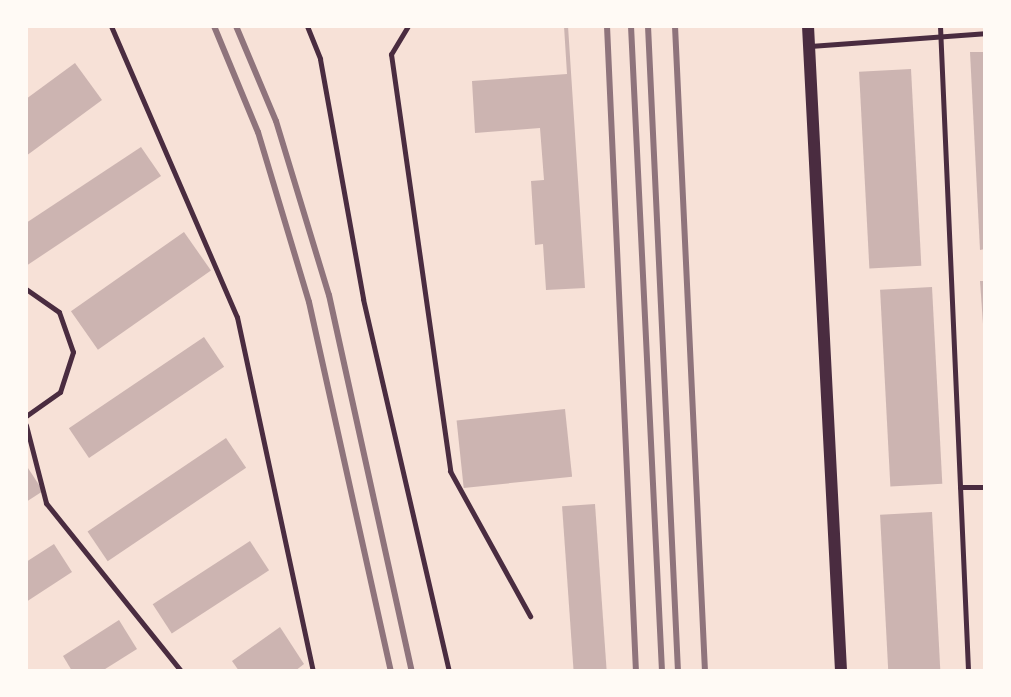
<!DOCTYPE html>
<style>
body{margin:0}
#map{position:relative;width:1011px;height:697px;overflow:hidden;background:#f7e1d7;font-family:"Crimson Pro",serif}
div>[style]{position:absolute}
.building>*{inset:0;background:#ccb4b1;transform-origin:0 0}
.service>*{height:5px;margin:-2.5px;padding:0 2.5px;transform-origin:2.5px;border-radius:2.5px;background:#4a2c40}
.tertiary>*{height:12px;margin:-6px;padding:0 6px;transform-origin:6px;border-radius:6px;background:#4a2c40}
.rail>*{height:6px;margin:-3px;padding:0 3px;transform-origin:3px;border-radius:3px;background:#8f747c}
span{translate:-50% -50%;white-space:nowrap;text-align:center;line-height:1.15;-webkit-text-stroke:7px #fffaf5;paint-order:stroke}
.frame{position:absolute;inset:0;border:28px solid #fffaf5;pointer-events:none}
</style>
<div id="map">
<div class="building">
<div style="clip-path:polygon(564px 26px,568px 26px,585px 288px,546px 290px,543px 244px,535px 245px,531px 181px,544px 180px,540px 128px,475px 133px,472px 81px,567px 74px)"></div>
<div style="clip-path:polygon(970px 52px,985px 52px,985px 249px,980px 250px)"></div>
<div style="clip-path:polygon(75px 63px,102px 100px,26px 156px,26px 99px)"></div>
<div style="left:911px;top:69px;width:197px;height:52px;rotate:87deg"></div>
<div style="clip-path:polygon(141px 147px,161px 176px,26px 266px,26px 223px)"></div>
<div style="left:184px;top:232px;width:47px;height:138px;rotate:55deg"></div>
<div style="clip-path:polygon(980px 281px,985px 281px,985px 323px,983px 324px)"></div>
<div style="left:932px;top:287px;width:197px;height:52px;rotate:87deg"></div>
<div style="left:204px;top:337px;width:36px;height:163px;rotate:56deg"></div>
<div style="left:565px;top:409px;width:68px;height:109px;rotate:84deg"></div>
<div style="left:226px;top:438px;width:36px;height:167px;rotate:56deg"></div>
<div style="clip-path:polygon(26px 465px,43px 491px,26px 502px)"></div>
<div style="left:595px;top:504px;width:167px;height:33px;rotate:86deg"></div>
<div style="left:932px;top:512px;width:159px;height:52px;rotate:87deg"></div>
<div style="left:250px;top:541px;width:35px;height:116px;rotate:57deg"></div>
<div style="clip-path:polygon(54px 544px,72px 572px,26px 602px,26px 562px)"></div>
<div style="clip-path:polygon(119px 620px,137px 649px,102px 671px,72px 671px,63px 656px)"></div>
<div style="clip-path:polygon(280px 627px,304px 664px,295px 671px,239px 671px,232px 661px)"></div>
</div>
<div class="service">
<div style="left:111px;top:26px;width:317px;rotate:66.6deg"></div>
<div style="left:237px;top:317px;width:362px;rotate:77.9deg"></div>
<div style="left:307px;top:26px;width:35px;rotate:68deg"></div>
<div style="left:320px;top:59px;width:244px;rotate:79.8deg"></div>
<div style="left:363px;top:299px;width:382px;rotate:77deg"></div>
<div style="left:408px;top:26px;width:33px;rotate:121deg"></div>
<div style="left:391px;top:54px;width:421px;rotate:81.9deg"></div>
<div style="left:450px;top:471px;width:166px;rotate:61.1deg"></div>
<div style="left:940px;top:26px;width:646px;rotate:87.51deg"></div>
<div style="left:810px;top:46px;width:175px;rotate:-4.2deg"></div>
<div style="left:26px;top:289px;width:40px;rotate:34.9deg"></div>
<div style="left:59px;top:312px;width:42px;rotate:70.7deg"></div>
<div style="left:73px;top:352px;width:42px;rotate:108deg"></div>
<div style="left:60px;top:392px;width:42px;rotate:144.8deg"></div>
<div style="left:26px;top:425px;width:81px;rotate:75.6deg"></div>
<div style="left:46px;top:503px;width:216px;rotate:51.2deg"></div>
<div style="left:960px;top:487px;width:25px"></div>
</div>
<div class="tertiary">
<div style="left:808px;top:26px;width:646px;rotate:87.07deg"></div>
</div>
<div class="rail">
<div style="left:214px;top:26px;width:115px;rotate:67.5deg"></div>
<div style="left:258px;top:132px;width:177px;rotate:73.3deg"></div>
<div style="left:309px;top:302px;width:378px;rotate:77.5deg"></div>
<div style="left:236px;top:26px;width:103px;rotate:67.2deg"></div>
<div style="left:276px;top:121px;width:182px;rotate:73.1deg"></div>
<div style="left:329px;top:295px;width:385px;rotate:77.6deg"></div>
<div style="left:607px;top:26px;width:646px;rotate:87.43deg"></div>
<div style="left:631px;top:26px;width:646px;rotate:87.25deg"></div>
<div style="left:648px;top:26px;width:646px;rotate:87.34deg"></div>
<div style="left:675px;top:26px;width:646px;rotate:87.34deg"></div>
</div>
<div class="frame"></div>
</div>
